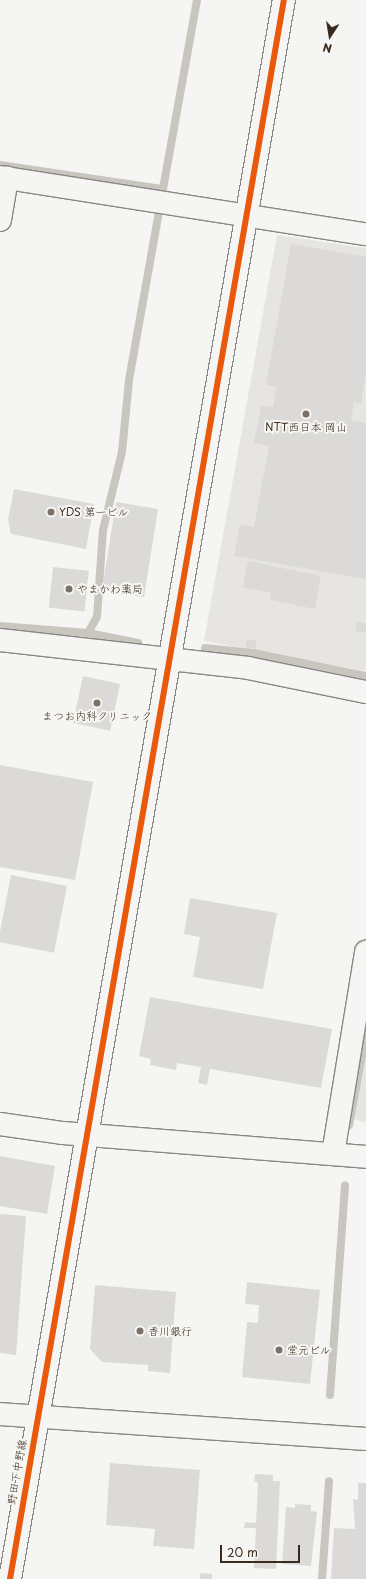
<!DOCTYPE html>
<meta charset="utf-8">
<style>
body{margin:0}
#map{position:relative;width:366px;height:1579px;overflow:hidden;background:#f5f5f3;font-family:"Playpen Sans","Klee One",sans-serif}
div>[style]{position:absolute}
.built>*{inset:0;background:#e7e5e2}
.green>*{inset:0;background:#e6e6e1}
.stream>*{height:8px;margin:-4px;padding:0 4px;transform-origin:4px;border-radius:4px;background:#c9c5bf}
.building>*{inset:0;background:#dbdad8;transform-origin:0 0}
.roads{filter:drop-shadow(1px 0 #8a8683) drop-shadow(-1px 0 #8a8683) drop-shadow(0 1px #8a8683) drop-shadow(0 -1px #8a8683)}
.minor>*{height:22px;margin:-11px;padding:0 11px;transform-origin:11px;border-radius:11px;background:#f5f5f3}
.cycleway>*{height:6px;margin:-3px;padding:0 3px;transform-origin:3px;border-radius:3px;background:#e8590c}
.dots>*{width:11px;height:11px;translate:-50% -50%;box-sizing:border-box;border:2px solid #f6f6f2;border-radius:50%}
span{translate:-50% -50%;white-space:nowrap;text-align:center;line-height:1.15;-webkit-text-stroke:4px #f6f6f2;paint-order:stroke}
.poi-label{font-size:11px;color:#3b2a1e}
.left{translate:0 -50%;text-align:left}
.street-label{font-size:11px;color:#3b2a1e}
.north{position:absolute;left:310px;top:16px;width:40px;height:40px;-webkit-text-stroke:3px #f6f6f2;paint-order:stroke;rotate:192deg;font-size:11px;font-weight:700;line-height:16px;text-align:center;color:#3b2a1e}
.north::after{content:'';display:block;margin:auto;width:14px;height:18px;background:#3b2a1e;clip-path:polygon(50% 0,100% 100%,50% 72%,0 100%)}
.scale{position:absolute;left:220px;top:1545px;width:80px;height:18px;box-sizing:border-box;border:2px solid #3b2a1e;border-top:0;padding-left:5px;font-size:12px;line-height:14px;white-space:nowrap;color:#3b2a1e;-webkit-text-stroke:3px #f6f6f2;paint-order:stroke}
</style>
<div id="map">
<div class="built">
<div style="clip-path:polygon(277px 235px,366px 248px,366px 671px,204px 641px)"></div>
</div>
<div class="green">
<div style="clip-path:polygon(366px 1048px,366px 1123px,354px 1119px)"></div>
</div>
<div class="stream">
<div style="left:0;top:165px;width:165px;rotate:8.4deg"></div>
<div style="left:163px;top:189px;width:192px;rotate:-79.8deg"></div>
<div style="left:0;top:626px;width:88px;rotate:4.5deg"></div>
<div style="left:88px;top:633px;width:51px;rotate:11.3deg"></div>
<div style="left:88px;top:633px;width:18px;rotate:-61deg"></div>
<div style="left:97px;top:617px;width:87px;rotate:-86.1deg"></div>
<div style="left:103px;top:530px;width:80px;rotate:-76.3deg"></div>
<div style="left:122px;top:452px;width:72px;rotate:-84.4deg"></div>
<div style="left:129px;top:380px;width:166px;rotate:-79.9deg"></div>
<div style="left:205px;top:648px;width:48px;rotate:5.9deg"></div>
<div style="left:253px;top:653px;width:115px;rotate:11.5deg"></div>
<div style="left:349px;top:1125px;width:94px;rotate:-79.5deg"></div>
<div style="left:330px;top:1395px;width:210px;rotate:-85.9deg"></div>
<div style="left:322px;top:1579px;width:98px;rotate:-85.9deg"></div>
</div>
<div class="building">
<div style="clip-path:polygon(291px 244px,366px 257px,366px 374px,361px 403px,354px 402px,351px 420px,366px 423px,366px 579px,234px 556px,240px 524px,254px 527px,269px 446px,254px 443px,261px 405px,273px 407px,277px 387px,266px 385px)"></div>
<div style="clip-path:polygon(14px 489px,94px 504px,86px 549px,11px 534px,8px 520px)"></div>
<div style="clip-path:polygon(116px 502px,158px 509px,144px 597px,108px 591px,103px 584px)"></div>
<div style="clip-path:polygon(248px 561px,321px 576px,315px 609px,270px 600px,271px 593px,243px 587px)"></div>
<div style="left:53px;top:567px;width:36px;height:41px;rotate:6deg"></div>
<div style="clip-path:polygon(357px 622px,366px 623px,366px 633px,355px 631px)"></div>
<div style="left:247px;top:639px;width:10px;height:8px;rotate:11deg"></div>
<div style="left:83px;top:676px;width:38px;height:48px;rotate:12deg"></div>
<div style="clip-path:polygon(0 765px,93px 782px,75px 880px,0 867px)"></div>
<div style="left:11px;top:875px;width:57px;height:68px;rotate:11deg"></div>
<div style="clip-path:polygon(190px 898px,277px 913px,263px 989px,193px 977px,200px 937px,184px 934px)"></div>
<div style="clip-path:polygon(150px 997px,332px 1029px,321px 1088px,210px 1069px,207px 1085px,198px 1083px,201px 1067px,177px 1063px,176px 1070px,150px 1065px,151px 1059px,139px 1056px)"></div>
<div style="clip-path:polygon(0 1156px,55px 1166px,47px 1214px,0 1206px)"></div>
<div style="clip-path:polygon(0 1214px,26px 1216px,16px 1355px,0 1353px)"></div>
<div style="clip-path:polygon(247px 1282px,320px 1290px,310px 1384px,242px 1377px,247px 1322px,258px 1323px,259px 1305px,245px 1304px)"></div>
<div style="clip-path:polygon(95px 1285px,176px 1292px,170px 1373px,148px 1371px,148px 1365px,102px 1362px,90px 1349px)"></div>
<div style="clip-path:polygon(110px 1463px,200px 1470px,194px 1549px,153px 1546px,155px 1529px,106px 1525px)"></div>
<div style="clip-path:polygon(255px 1474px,273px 1475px,273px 1481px,280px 1481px,276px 1569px,254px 1568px,256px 1528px,244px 1528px,245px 1522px,256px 1523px,258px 1482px,254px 1482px)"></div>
<div style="clip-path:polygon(358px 1483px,366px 1483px,366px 1579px,331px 1579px,334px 1528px,355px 1529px,353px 1499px,358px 1500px)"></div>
<div style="clip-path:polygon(295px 1504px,311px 1505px,311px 1511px,317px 1512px,311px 1566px,282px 1564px,286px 1507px,295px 1508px)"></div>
<div style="clip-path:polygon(200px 1573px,212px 1574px,212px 1579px,200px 1579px)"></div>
</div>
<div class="roads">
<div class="minor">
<div style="left:0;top:177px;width:370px;rotate:8.9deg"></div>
<div style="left:0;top:220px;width:43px;rotate:-80.5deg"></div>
<div style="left:0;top:640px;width:250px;rotate:6.4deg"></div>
<div style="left:248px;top:668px;width:120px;rotate:11.5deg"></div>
<div style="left:0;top:1124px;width:64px;rotate:8.1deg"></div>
<div style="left:63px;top:1133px;width:304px;rotate:4.5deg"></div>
<div style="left:333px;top:1154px;width:205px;rotate:-80.7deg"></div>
<div style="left:0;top:1414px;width:367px;rotate:3.9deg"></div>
<div style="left:10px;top:1579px;width:1603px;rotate:-80.16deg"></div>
</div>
</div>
<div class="cycleway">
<div style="left:10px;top:1579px;width:1603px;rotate:-80.16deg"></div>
</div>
<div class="dots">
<div style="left:306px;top:414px;background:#7c7169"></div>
<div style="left:51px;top:512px;background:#7c7169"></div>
<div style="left:69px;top:589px;background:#7c7169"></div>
<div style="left:97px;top:703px;background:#7c7169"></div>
<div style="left:140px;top:1331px;background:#7c7169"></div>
<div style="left:279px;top:1350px;background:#7c7169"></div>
</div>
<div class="poi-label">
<span style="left:306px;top:427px">NTT西日本 岡山</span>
<span class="left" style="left:59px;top:512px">YDS 第一ビル</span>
<span class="left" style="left:77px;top:589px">やまかわ薬局</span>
<span style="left:97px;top:716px">まつお内科クリニック</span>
<span class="left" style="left:148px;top:1331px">香川銀行</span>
<span class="left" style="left:287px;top:1350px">堂元ビル</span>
</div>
<div class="street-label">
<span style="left:17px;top:1472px;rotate:-80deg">野田下中野線</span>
</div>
<div class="north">N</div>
<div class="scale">20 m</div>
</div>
